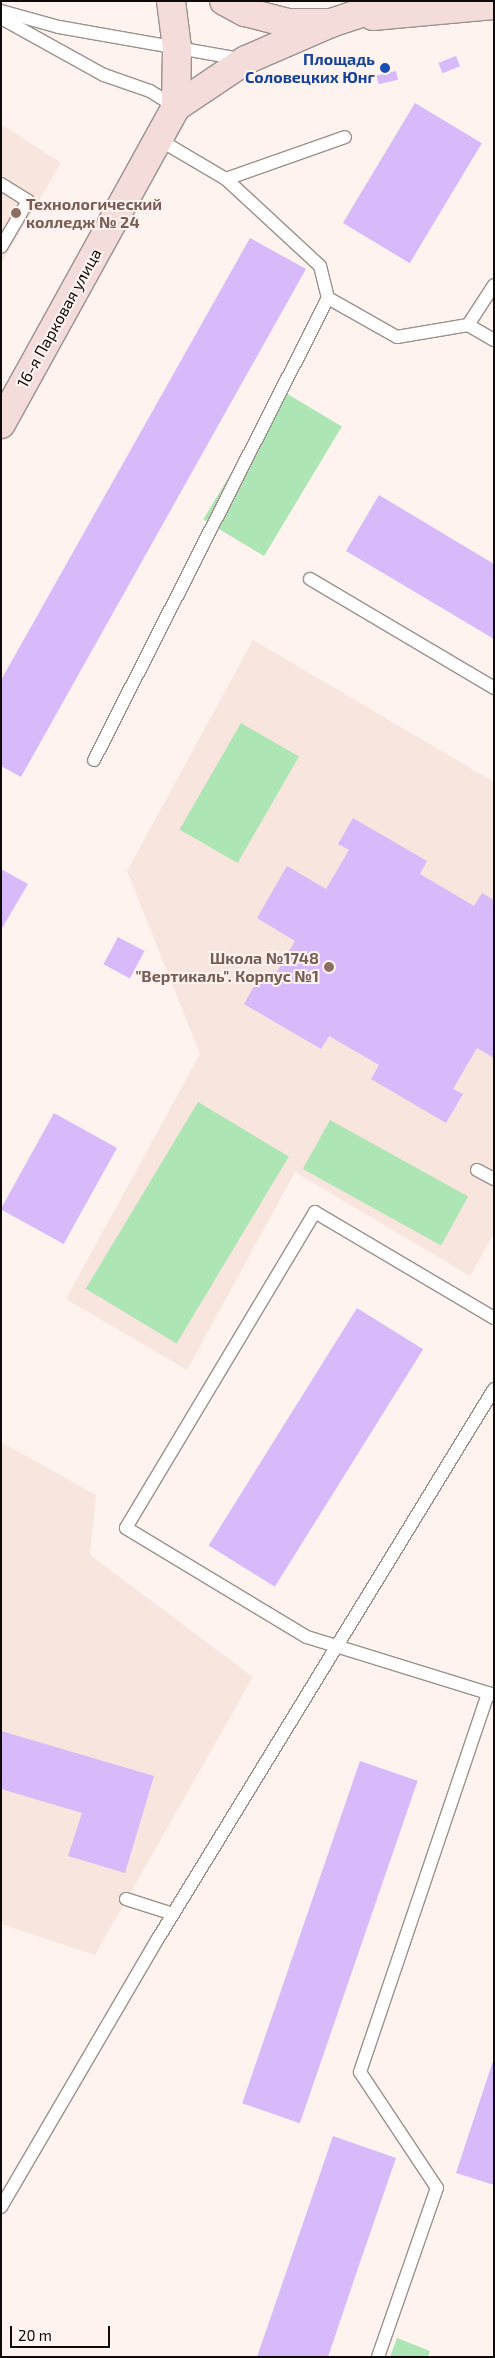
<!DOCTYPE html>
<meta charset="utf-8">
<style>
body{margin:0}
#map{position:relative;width:495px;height:2358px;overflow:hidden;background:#fff3ef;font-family:"Exo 2",sans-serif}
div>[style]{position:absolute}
.built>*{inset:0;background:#f8e5de}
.green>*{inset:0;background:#ade5b5;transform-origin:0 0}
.building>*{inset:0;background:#d8b9f9;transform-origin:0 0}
.roads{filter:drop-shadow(1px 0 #9b918d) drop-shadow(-1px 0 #9b918d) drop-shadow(0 1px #9b918d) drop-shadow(0 -1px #9b918d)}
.service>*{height:12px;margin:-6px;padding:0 6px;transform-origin:6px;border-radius:6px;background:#fff}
.secondary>*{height:28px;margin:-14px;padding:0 14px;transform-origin:14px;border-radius:14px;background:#f4dcda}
.dots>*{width:14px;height:14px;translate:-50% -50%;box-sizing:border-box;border:2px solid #fff3ef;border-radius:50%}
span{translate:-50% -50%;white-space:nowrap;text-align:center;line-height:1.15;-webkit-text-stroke:4px #fff3ef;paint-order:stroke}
.transit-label{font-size:16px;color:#164399;font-weight:700}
.right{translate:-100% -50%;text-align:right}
.education-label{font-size:16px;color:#785e54;font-weight:700}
.left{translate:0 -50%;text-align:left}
.street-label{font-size:16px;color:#0e0a09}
.frame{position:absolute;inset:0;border:2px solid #0e0a09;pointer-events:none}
.scale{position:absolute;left:10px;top:2326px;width:100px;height:22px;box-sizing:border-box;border:2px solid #0e0a09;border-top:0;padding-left:6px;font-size:15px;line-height:18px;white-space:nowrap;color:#0e0a09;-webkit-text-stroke:4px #fff3ef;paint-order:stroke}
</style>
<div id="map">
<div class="built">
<div style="clip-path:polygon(1px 124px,61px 163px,1px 264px)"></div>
<div style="clip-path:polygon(253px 640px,494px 782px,494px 1233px,470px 1276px,295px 1172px,187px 1370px,66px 1299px,200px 1054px,127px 871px)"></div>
<div style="clip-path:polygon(1px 1442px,96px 1495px,90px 1555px,253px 1677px,95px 1955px,1px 1924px)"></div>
</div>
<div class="green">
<div style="left:281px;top:390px;width:71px;height:151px;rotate:31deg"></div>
<div style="left:241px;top:723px;width:67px;height:123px;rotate:30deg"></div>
<div style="left:198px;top:1102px;width:106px;height:218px;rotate:31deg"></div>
<div style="left:330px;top:1120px;width:158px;height:56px;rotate:29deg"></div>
<div style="clip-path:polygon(397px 2338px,430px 2351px,428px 2357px,390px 2357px)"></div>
</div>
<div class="building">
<div style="left:456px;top:56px;width:11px;height:19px;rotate:68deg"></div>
<div style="left:396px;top:71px;width:9px;height:20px;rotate:77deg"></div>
<div style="left:415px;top:103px;width:78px;height:140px;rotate:31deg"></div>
<div style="clip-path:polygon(250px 238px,306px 269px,21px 777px,1px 766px,1px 680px)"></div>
<div style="clip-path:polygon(379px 495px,494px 564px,494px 639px,346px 551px)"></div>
<div style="clip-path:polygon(353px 818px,427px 861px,420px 874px,474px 906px,482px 893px,494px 900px,494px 1058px,477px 1048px,453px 1089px,463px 1094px,446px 1123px,371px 1079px,379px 1065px,329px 1036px,321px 1049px,244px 1004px,261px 974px,272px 980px,295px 941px,257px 918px,287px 866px,326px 889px,349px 850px,338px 844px)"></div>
<div style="clip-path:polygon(1px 869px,28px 884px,1px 930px)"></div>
<div style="left:118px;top:937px;width:30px;height:31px;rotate:28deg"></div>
<div style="left:54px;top:1113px;width:72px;height:110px;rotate:29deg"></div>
<div style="left:357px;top:1308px;width:78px;height:280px;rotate:32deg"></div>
<div style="clip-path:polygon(1px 1731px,154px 1776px,125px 1873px,68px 1856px,82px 1813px,1px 1789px)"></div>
<div style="left:360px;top:1761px;width:61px;height:362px;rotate:19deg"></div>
<div style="clip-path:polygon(493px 2061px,494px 2061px,494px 2185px,456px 2173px)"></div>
<div style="clip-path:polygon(333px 2136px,396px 2158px,354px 2280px,328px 2357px,257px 2357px)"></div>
</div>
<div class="roads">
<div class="service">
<div style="left:1px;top:11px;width:60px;rotate:15.4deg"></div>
<div style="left:59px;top:27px;width:185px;rotate:10deg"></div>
<div style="left:1px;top:18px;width:118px;rotate:29deg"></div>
<div style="left:104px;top:75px;width:49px;rotate:19.2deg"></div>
<div style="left:150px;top:91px;width:31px;rotate:32deg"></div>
<div style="left:158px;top:139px;width:79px;rotate:30.5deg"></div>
<div style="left:226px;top:179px;width:128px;rotate:42.8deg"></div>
<div style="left:320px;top:266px;width:33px;rotate:76deg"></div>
<div style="left:328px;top:298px;width:79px;rotate:29.5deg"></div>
<div style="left:397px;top:337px;width:72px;rotate:-9.6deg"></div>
<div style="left:226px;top:179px;width:126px;rotate:-19.4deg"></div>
<div style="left:1px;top:184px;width:32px;rotate:32deg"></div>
<div style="left:28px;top:201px;width:53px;rotate:120.4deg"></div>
<div style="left:494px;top:285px;width:48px;rotate:123deg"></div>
<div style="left:468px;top:325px;width:30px;rotate:30deg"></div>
<div style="left:310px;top:579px;width:214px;rotate:30.6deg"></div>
<div style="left:94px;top:760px;width:518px;rotate:-63.14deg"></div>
<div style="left:477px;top:1170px;width:19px;rotate:28deg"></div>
<div style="left:494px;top:1318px;width:208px;rotate:-149.4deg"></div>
<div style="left:315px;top:1212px;width:368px;rotate:120.9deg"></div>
<div style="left:126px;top:1528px;width:211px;rotate:31.1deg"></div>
<div style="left:307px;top:1637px;width:196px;rotate:17.2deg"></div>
<div style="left:126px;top:1899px;width:49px;rotate:17.7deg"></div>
<div style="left:1px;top:2207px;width:313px;rotate:-59.7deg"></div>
<div style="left:159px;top:1937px;width:642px;rotate:-58.56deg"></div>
<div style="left:378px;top:2357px;width:179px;rotate:-70.8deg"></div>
<div style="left:437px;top:2188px;width:139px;rotate:-123.6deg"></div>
<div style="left:360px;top:2072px;width:400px;rotate:-71.3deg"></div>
</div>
<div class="secondary">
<div style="left:171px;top:1px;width:47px;rotate:82.7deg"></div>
<div style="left:177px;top:48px;width:59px;rotate:91deg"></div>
<div style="left:224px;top:1px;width:24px;rotate:28deg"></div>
<div style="left:245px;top:12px;width:44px;rotate:14.3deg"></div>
<div style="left:288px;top:23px;width:43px"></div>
<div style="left:331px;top:23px;width:70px;rotate:-18.4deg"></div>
<div style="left:373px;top:16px;width:121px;rotate:-5.2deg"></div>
<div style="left:1px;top:424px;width:362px;rotate:-61.1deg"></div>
<div style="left:176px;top:107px;width:84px;rotate:-33.9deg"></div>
<div style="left:246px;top:60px;width:93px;rotate:-23.5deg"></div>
</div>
</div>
<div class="dots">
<div style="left:385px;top:68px;background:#1a4fb4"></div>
<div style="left:16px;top:213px;background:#8d6e63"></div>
<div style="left:329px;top:967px;background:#8d6e63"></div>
</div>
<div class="transit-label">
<span class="right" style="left:375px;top:68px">Площадь<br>Соловецких Юнг</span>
</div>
<div class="education-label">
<span class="left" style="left:26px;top:213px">Технологический<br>колледж № 24</span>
<span class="right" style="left:319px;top:967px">Школа №1748<br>"Вертикаль". Корпус №1</span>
</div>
<div class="street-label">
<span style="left:59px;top:318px;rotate:-61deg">16-я Парковая улица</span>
</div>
<div class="frame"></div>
<div class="scale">20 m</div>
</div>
